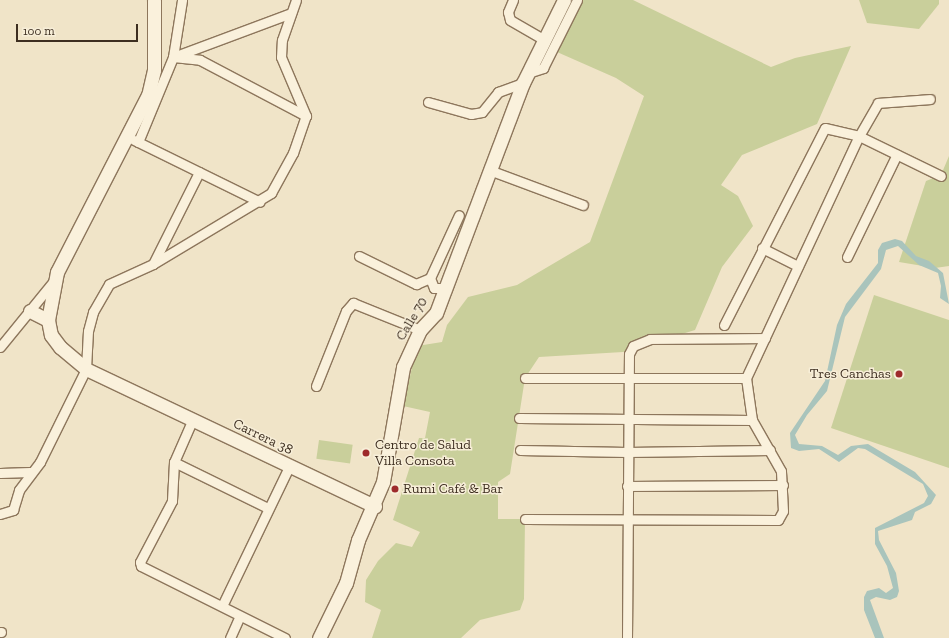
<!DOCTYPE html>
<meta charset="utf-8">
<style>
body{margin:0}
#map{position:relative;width:949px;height:638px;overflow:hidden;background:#f0e4c8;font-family:"Zilla Slab",serif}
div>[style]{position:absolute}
.green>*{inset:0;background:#c9cf9b;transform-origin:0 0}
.water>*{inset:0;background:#a9c4bc}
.roads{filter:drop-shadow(1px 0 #8d765c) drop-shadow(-1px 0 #8d765c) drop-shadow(0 1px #8d765c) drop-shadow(0 -1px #8d765c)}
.street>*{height:9px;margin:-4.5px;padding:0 4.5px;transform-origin:4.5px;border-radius:4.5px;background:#faf1dc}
.secondary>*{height:13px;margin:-6.5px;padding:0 6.5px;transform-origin:6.5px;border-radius:6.5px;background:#faf1dc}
.dots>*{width:11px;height:11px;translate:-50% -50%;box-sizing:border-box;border:2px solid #f7eed8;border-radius:50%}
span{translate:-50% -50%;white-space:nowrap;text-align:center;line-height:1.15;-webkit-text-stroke:3px #f7eed8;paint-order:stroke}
.street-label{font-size:14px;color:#3d2e20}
.poi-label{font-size:14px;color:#3d2e20}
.right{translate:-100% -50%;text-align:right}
.left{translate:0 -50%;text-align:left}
.scale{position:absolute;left:16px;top:24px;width:122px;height:18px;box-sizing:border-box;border:2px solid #3d2e20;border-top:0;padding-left:5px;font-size:12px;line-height:14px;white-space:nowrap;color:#3d2e20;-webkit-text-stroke:3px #f7eed8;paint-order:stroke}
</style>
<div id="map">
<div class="green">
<div style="clip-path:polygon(583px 0,633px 0,771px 67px,795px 58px,851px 46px,817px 124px,742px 155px,721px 185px,738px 196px,753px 226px,722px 267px,695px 330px,623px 352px,539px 357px,525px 378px,510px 474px,498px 482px,498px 519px,525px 519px,524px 599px,520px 610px,480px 620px,461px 638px,372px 638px,381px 610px,365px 602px,366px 580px,378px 561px,396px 543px,412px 547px,420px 532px,393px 520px,419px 438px,425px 438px,430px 412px,403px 406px,417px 346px,442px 342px,447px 325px,468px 297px,517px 285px,590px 242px,644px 96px,616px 78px,557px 52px)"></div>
<div style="clip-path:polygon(859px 0,939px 0,939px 4px,919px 29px,867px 23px)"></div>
<div style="clip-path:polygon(949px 156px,949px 266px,935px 268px,899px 262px,926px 181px,941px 175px)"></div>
<div style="clip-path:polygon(874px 295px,949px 320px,949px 468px,831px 428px)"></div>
<div style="left:319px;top:440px;width:34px;height:19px;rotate:8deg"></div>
</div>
<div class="water">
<div style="clip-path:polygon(895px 239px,902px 241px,916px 256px,929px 261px,943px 273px,949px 304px,940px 298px,941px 286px,938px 273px,919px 265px,898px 246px,886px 250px,881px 269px,845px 317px,827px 391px,807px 415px,795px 435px,799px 444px,822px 446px,838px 455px,851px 446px,868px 444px,915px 472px,936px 495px,931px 504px,915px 512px,912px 520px,878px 531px,879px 540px,896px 573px,899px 591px,897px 597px,890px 600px,876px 597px,870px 600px,884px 638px,875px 638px,864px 610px,864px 597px,867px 591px,879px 588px,886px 593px,893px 588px,887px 566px,875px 544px,875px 528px,924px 503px,928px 496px,923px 484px,865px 449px,858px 448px,839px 462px,819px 449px,799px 451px,791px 448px,790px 433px,825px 381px,837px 325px,846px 304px,878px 263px,878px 250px,882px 243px)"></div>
</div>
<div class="roads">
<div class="street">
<div style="left:513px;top:0;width:13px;rotate:113deg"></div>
<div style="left:508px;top:12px;width:8px;rotate:76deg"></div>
<div style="left:510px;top:20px;width:39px;rotate:30deg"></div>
<div style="left:176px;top:56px;width:123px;rotate:-20.5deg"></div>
<div style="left:173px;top:57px;width:27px;rotate:6deg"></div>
<div style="left:200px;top:60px;width:120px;rotate:27.8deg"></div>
<div style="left:531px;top:72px;width:13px;rotate:-18deg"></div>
<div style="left:543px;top:68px;width:76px;rotate:-63.4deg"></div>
<div style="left:428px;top:102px;width:45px;rotate:15.6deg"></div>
<div style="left:471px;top:114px;width:11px;rotate:-10deg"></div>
<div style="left:482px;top:112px;width:26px;rotate:-51deg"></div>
<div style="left:498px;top:92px;width:27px;rotate:-20deg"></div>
<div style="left:134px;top:140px;width:140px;rotate:26.2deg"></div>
<div style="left:138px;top:142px;width:92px;rotate:-67.6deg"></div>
<div style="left:173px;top:57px;width:58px;rotate:-81deg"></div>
<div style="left:492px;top:171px;width:97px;rotate:20.5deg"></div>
<div style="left:762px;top:248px;width:40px;rotate:26.6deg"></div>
<div style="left:359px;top:256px;width:64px;rotate:26.2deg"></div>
<div style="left:416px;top:284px;width:15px;rotate:-23deg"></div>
<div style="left:847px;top:257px;width:114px;rotate:-64.1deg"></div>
<div style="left:153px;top:264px;width:103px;rotate:-63.4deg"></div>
<div style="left:447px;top:288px;width:13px;rotate:180deg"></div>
<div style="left:434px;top:288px;width:11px;rotate:-112deg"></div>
<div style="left:430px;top:278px;width:69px;rotate:-65.3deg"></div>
<div style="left:724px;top:325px;width:221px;rotate:-62.9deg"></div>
<div style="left:825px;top:128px;width:35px;rotate:13deg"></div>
<div style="left:859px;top:136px;width:91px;rotate:26deg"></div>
<div style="left:0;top:347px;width:84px;rotate:-50.8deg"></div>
<div style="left:525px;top:378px;width:221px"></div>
<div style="left:316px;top:386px;width:81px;rotate:-68.2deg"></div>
<div style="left:346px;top:311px;width:11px;rotate:-49deg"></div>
<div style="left:353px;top:303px;width:72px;rotate:21.9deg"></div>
<div style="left:519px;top:418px;width:233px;rotate:0.5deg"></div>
<div style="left:192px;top:421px;width:45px;rotate:113.7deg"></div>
<div style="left:174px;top:462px;width:39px;rotate:93deg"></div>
<div style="left:172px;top:501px;width:69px;rotate:117.7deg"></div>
<div style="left:140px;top:562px;width:4px;rotate:76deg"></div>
<div style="left:141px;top:566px;width:161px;rotate:26.6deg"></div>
<div style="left:520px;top:450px;width:107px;rotate:1.1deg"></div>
<div style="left:627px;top:452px;width:143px;rotate:-0.8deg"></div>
<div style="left:174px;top:462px;width:105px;rotate:26.1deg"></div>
<div style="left:0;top:473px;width:30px;rotate:-2deg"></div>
<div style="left:627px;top:486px;width:156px;rotate:-0.4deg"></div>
<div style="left:0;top:514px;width:14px;rotate:-17deg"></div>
<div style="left:13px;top:510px;width:21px;rotate:-73deg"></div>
<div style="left:19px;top:490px;width:35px;rotate:-53deg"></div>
<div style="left:40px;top:462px;width:104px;rotate:-63.7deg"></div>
<div style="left:86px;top:369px;width:38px;rotate:-87deg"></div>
<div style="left:88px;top:331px;width:20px;rotate:-75deg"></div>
<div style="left:93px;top:312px;width:32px;rotate:-60deg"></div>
<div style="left:109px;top:284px;width:48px;rotate:-24.4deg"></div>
<div style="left:153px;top:264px;width:138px;rotate:-31deg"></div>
<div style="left:271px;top:193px;width:46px;rotate:-61.2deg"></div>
<div style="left:293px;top:153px;width:39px;rotate:-71deg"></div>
<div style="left:306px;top:116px;width:64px;rotate:-113deg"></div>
<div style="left:281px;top:57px;width:17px;rotate:-87deg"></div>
<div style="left:282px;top:40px;width:42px;rotate:-70.7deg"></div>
<div style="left:525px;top:519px;width:253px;rotate:0.2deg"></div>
<div style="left:778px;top:520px;width:10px;rotate:-61deg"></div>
<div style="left:783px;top:511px;width:40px;rotate:-92.9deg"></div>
<div style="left:781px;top:471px;width:59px;rotate:-119.6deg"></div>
<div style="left:752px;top:420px;width:42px;rotate:-98.1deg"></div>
<div style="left:746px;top:378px;width:267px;rotate:-65deg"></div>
<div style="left:859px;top:136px;width:38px;rotate:-60deg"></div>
<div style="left:878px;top:103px;width:52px;rotate:-4.4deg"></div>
<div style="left:222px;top:606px;width:154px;rotate:-64.3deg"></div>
<div style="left:0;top:632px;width:1px"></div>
<div style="left:230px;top:638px;width:24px;rotate:-66deg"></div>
<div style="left:627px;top:638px;width:284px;rotate:-89.6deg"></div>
<div style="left:629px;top:354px;width:9px;rotate:-63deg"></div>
<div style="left:633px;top:346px;width:18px;rotate:-22deg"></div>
<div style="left:650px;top:339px;width:115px;rotate:-0.5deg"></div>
</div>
<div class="secondary">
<div style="left:154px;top:0;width:70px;rotate:90deg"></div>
<div style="left:154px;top:70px;width:26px;rotate:103deg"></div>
<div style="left:148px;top:95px;width:199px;rotate:117.2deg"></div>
<div style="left:57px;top:272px;width:49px;rotate:100.6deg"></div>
<div style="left:48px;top:320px;width:15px;rotate:79deg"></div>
<div style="left:51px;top:335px;width:15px;rotate:53deg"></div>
<div style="left:60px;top:347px;width:34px;rotate:40deg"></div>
<div style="left:86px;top:369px;width:320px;rotate:25.4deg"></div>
<div style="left:30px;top:311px;width:20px;rotate:27deg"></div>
<div style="left:319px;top:638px;width:61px;rotate:-63.9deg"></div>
<div style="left:346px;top:583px;width:45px;rotate:-74.4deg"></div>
<div style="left:358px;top:540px;width:63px;rotate:-66.7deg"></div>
<div style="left:383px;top:482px;width:117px;rotate:-80.1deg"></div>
<div style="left:403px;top:367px;width:41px;rotate:-65.3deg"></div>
<div style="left:420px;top:330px;width:23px;rotate:-47deg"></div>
<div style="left:436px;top:313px;width:246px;rotate:-69.3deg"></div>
<div style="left:523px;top:83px;width:93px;rotate:-63.7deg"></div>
</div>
</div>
<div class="dots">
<div style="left:899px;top:374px;background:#9e2a2b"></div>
<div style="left:366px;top:453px;background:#9e2a2b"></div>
<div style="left:395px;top:489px;background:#9e2a2b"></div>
</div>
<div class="street-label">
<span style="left:412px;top:319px;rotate:-59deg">Calle 70</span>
<span style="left:263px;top:437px;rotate:26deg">Carrera 38</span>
</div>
<div class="poi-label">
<span class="right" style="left:891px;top:374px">Tres Canchas</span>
<span class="left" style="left:375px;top:453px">Centro de Salud<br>Villa Consota</span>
<span class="left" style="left:403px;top:489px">Rumi Café &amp; Bar</span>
</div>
<div class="scale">100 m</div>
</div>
